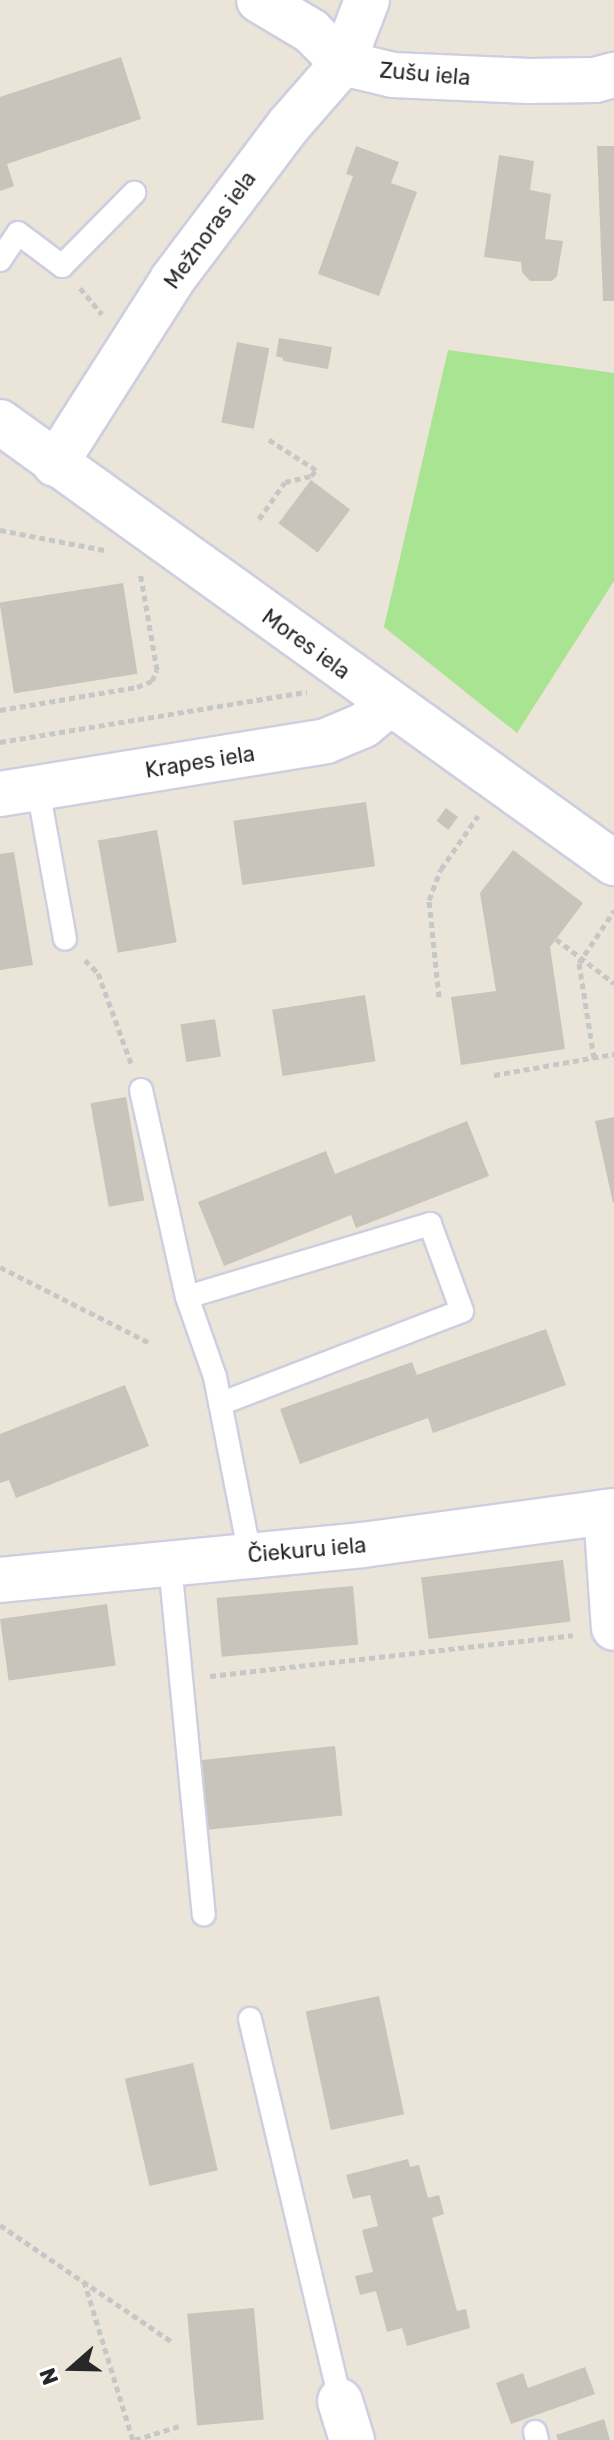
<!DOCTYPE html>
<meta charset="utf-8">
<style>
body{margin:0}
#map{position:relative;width:614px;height:2440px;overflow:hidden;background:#ebe4d8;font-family:Rubik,sans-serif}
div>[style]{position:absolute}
.green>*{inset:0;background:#a8e491}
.building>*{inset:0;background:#c8c3bb;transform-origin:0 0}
.path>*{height:5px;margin-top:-2.5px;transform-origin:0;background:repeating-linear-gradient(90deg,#c7c7c7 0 6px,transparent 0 10px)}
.roads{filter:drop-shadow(2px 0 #cdcfe1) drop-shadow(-2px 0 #cdcfe1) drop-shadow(0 2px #cdcfe1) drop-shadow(0 -2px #cdcfe1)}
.lane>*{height:22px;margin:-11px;padding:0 11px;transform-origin:11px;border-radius:11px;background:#fff}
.street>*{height:44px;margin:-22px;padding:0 22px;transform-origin:22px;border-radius:22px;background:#fff}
span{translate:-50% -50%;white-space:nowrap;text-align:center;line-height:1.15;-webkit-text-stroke:6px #fff;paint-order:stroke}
.street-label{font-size:22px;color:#272727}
.north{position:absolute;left:32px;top:2328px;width:80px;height:80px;-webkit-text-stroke:6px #fff;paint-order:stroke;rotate:250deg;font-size:22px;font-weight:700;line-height:32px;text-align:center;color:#272727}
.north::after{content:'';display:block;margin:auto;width:28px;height:36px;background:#272727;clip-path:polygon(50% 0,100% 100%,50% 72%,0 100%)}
</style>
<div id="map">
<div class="green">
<div style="clip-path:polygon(448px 350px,614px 373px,614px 581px,517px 733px,384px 627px)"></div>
</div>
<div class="building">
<div style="clip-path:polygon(121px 57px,141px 119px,7px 164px,14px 186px,0 191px,0 97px)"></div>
<div style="clip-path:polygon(356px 146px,399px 162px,391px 183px,417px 192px,379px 296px,318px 274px,353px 176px,346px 174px)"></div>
<div style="clip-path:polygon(597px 146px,614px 146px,614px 301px,603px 301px)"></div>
<div style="clip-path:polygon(499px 155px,534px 161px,530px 190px,551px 194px,545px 239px,563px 241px,557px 276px,552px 281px,530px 281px,522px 272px,521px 262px,484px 257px)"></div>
<div style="clip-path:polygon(279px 338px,332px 347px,328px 369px,283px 361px,283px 358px,276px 356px)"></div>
<div style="left:237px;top:342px;width:33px;height:82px;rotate:11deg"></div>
<div style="left:311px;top:480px;width:49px;height:54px;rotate:37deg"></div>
<div style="left:123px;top:583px;width:92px;height:125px;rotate:81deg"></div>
<div style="left:366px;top:802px;width:65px;height:134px;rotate:82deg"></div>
<div style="left:446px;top:808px;width:15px;height:16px;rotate:37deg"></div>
<div style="left:157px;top:830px;width:114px;height:60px;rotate:80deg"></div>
<div style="clip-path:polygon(513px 850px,583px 903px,550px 947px,565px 1049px,461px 1065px,451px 997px,496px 991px,480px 893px)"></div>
<div style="clip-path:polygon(14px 852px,33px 965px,0 970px,0 854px)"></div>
<div style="left:365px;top:995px;width:67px;height:94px;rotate:81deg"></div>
<div style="left:215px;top:1019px;width:38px;height:35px;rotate:81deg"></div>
<div style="left:126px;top:1097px;width:105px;height:36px;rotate:80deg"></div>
<div style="clip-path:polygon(614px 1117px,614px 1203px,613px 1203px,595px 1121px)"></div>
<div style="clip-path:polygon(467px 1121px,489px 1176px,356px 1228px,351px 1215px,224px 1266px,198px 1202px,326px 1151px,335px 1174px)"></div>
<div style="clip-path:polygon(546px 1329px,566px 1385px,433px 1433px,428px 1418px,300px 1464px,280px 1409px,412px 1362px,417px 1375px)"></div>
<div style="clip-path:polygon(125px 1385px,149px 1446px,16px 1498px,9px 1480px,0 1483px,0 1434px)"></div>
<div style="left:563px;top:1560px;width:62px;height:143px;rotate:83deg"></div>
<div style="left:353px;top:1586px;width:59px;height:137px;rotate:85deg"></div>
<div style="left:107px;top:1604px;width:62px;height:108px;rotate:82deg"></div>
<div style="left:335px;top:1746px;width:70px;height:138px;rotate:84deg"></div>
<div style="left:379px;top:1996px;width:121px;height:75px;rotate:78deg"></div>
<div style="left:193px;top:2063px;width:110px;height:70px;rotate:77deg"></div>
<div style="clip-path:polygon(408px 2159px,410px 2167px,419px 2165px,428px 2198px,439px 2195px,444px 2214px,432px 2218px,457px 2311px,466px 2309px,470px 2328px,407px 2346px,402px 2328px,387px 2332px,376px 2291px,360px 2295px,355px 2276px,373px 2272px,362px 2230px,378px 2226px,370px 2195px,353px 2199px,346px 2175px)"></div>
<div style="left:254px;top:2308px;width:112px;height:67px;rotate:85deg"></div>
<div style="clip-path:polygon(585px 2367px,595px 2394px,511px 2424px,496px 2383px,523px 2373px,528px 2388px)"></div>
<div style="clip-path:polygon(604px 2419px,610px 2440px,558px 2440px,556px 2435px)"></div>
</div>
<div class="path">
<div style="left:80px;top:288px;width:34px;rotate:50deg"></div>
<div style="left:259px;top:519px;width:45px;rotate:-54.9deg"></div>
<div style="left:285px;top:482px;width:27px;rotate:-13deg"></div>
<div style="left:311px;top:476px;width:8px;rotate:-50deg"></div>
<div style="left:316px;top:470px;width:57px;rotate:-147.1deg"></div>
<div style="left:0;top:530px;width:106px;rotate:10.9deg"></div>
<div style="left:0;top:710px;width:139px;rotate:-9.5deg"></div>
<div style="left:137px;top:687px;width:16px;rotate:-22deg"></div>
<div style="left:152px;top:681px;width:12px;rotate:-66deg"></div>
<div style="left:157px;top:670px;width:99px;rotate:-99.8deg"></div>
<div style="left:0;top:742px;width:311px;rotate:-9.3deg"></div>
<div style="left:556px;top:939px;width:73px;rotate:37.2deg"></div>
<div style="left:85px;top:960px;width:18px;rotate:45deg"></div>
<div style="left:98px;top:973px;width:96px;rotate:69.9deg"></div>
<div style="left:439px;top:997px;width:98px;rotate:-95.9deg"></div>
<div style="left:429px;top:900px;width:33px;rotate:-69deg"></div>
<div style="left:441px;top:869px;width:65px;rotate:-55.1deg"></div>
<div style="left:594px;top:1058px;width:96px;rotate:-99deg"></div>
<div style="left:579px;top:963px;width:63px;rotate:-56.1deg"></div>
<div style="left:494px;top:1075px;width:122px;rotate:-9.9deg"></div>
<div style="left:0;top:1267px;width:166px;rotate:26.9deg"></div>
<div style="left:210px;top:1676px;width:365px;rotate:-6.4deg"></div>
<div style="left:0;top:2225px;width:208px;rotate:34.2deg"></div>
<div style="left:84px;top:2281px;width:166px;rotate:72.9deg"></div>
<div style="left:135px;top:2440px;width:46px;rotate:-17.7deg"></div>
</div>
<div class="roads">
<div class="lane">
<div style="left:0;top:260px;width:32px;rotate:-56deg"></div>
<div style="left:18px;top:233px;width:55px;rotate:36.9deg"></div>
<div style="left:62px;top:266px;width:103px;rotate:-45.4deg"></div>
<div style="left:38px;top:789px;width:152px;rotate:79.8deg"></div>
<div style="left:141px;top:1090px;width:212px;rotate:77.5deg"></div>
<div style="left:187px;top:1297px;width:85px;rotate:70.7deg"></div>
<div style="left:215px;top:1377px;width:181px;rotate:78.9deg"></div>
<div style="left:187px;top:1297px;width:254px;rotate:-16.7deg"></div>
<div style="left:430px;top:1224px;width:93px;rotate:69.8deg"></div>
<div style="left:462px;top:1311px;width:259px;rotate:159deg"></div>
<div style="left:170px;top:1564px;width:352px;rotate:84.5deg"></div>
<div style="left:250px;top:2019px;width:392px;rotate:76.7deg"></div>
<div style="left:535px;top:2432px;width:8px;rotate:76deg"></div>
</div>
<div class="street">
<div style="left:259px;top:0;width:61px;rotate:30.8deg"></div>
<div style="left:311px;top:31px;width:45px;rotate:45deg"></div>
<div style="left:343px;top:63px;width:51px;rotate:13.5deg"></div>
<div style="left:393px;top:75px;width:136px;rotate:2.5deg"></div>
<div style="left:529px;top:81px;width:66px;rotate:-0.9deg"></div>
<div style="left:595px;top:80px;width:20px;rotate:-15deg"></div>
<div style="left:0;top:422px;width:756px;rotate:35.69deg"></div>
<div style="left:55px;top:464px;width:218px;rotate:-57.5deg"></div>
<div style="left:172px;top:280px;width:193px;rotate:-53deg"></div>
<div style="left:288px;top:126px;width:84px;rotate:-48.9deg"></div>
<div style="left:343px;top:63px;width:67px;rotate:-69.1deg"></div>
<div style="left:0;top:794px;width:330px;rotate:-9.2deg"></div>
<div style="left:326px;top:741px;width:41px;rotate:-22.8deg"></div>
<div style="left:364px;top:725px;width:34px;rotate:-40deg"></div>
<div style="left:606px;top:1512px;width:116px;rotate:86.1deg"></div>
<div style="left:0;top:1580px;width:364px;rotate:-5.5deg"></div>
<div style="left:362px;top:1545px;width:254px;rotate:-7.7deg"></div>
<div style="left:340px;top:2401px;width:41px;rotate:72.9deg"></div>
</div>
</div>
<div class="street-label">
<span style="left:425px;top:74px;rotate:5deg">Zušu iela</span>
<span style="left:210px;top:230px;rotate:-54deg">Mežnoras iela</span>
<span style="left:306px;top:644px;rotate:36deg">Mores iela</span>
<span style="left:200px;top:762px;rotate:-9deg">Krapes iela</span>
<span style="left:307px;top:1550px;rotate:-5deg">Čiekuru iela</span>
</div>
<div class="north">N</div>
</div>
